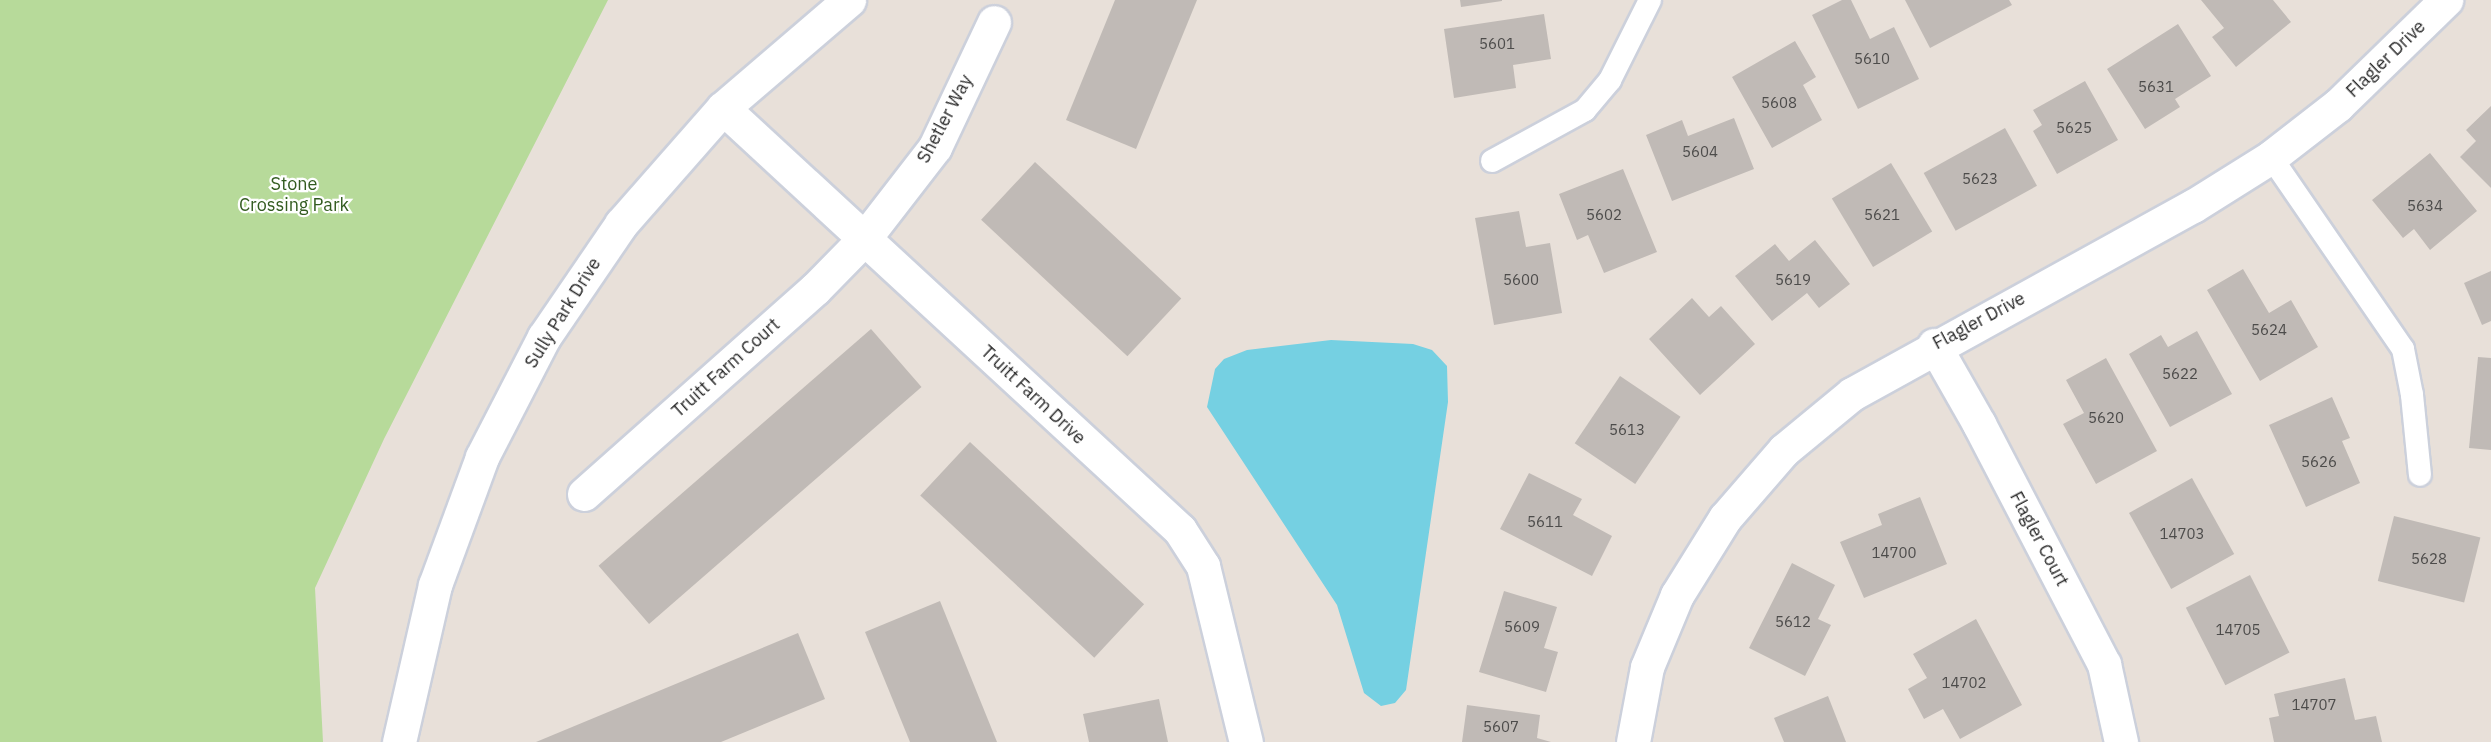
<!DOCTYPE html>
<style>
body{margin:0}
#map{position:relative;width:2491px;height:742px;overflow:hidden;background:#e8e0d9;font-family:"IBM Plex Sans",sans-serif}
div>[style]{position:absolute}
.green>*{inset:0;background:#b7da9a}
.water>*{inset:0;background:#75d0e2}
.building>*{inset:0;background:#c0bab6;transform-origin:0 0}
.roads{filter:drop-shadow(2px 0 #ccd0db) drop-shadow(-2px 0 #ccd0db) drop-shadow(0 2px #ccd0db) drop-shadow(0 -2px #ccd0db)}
.lane>*{height:22px;margin:-11px;padding:0 11px;transform-origin:11px;border-radius:11px;background:#fff}
.street>*{height:33px;margin:-16.5px;padding:0 16.5px;transform-origin:16.5px;border-radius:16.5px;background:#fff}
.secondary>*{height:33px;margin:-16.5px;padding:0 16.5px;transform-origin:16.5px;border-radius:16.5px;background:#fff}
span{translate:-50% -50%;white-space:nowrap;text-align:center;line-height:1.15;-webkit-text-stroke:4.5px #fff;paint-order:stroke}
.number-label{font-size:15px;color:#4d4c4b}
.number-label span{-webkit-text-stroke-width:0}
.street-label{font-size:18px;color:#272727}
.park-label{font-size:18px;color:#325b1f}
</style>
<div id="map">
<div class="green">
<div style="clip-path:polygon(0 0,608px 0,384px 439px,315px 588px,323px 742px,0 742px)"></div>
</div>
<div class="water">
<div style="clip-path:polygon(1331px 340px,1413px 344px,1432px 350px,1447px 366px,1448px 402px,1406px 690px,1395px 703px,1381px 706px,1364px 693px,1337px 605px,1207px 407px,1215px 369px,1224px 359px,1247px 350px)"></div>
</div>
<div class="building">
<div style="clip-path:polygon(1115px 0,1197px 0,1136px 149px,1066px 120px)"></div>
<div style="clip-path:polygon(1460px 0,1502px 0,1502px 1px,1461px 7px)"></div>
<div style="clip-path:polygon(1842px 0,1851px 0,1870px 39px,1894px 27px,1919px 79px,1858px 109px,1812px 15px)"></div>
<div style="clip-path:polygon(1905px 0,2009px 0,2012px 5px,1930px 48px)"></div>
<div style="clip-path:polygon(2201px 0,2273px 0,2291px 22px,2236px 67px,2212px 37px,2224px 28px)"></div>
<div style="clip-path:polygon(1544px 14px,1551px 59px,1513px 65px,1516px 88px,1454px 98px,1444px 29px)"></div>
<div style="clip-path:polygon(2178px 24px,2211px 76px,2175px 99px,2180px 107px,2145px 129px,2107px 69px)"></div>
<div style="clip-path:polygon(1795px 41px,1816px 77px,1803px 85px,1822px 120px,1772px 148px,1732px 77px)"></div>
<div style="clip-path:polygon(2085px 81px,2118px 140px,2057px 174px,2033px 131px,2042px 125px,2033px 110px)"></div>
<div style="clip-path:polygon(2491px 106px,2491px 188px,2460px 157px,2476px 141px,2466px 130px)"></div>
<div style="clip-path:polygon(1734px 118px,1754px 169px,1672px 201px,1646px 135px,1682px 120px,1688px 136px)"></div>
<div style="left:2005px;top:128px;width:66px;height:93px;rotate:61deg"></div>
<div style="clip-path:polygon(2430px 153px,2477px 211px,2430px 250px,2414px 229px,2403px 238px,2372px 200px)"></div>
<div style="left:1035px;top:162px;width:200px;height:79px;rotate:43deg"></div>
<div style="left:1891px;top:163px;width:80px;height:69px;rotate:59deg"></div>
<div style="clip-path:polygon(1623px 169px,1657px 252px,1604px 273px,1588px 235px,1577px 240px,1559px 194px)"></div>
<div style="clip-path:polygon(1519px 211px,1526px 247px,1550px 243px,1562px 313px,1494px 325px,1475px 218px)"></div>
<div style="clip-path:polygon(1815px 240px,1850px 284px,1819px 308px,1807px 293px,1772px 321px,1735px 276px,1775px 244px,1789px 261px)"></div>
<div style="clip-path:polygon(2243px 269px,2269px 313px,2291px 300px,2318px 347px,2260px 381px,2207px 290px)"></div>
<div style="clip-path:polygon(2491px 271px,2491px 321px,2482px 325px,2464px 283px)"></div>
<div style="clip-path:polygon(1692px 298px,1709px 317px,1721px 306px,1755px 344px,1700px 395px,1649px 339px)"></div>
<div style="left:871px;top:329px;width:77px;height:361px;rotate:49deg"></div>
<div style="clip-path:polygon(2197px 331px,2232px 394px,2170px 427px,2129px 354px,2161px 335px,2168px 347px)"></div>
<div style="clip-path:polygon(2478px 357px,2491px 358px,2491px 450px,2469px 448px)"></div>
<div style="clip-path:polygon(2106px 358px,2157px 451px,2096px 484px,2063px 424px,2084px 413px,2066px 380px)"></div>
<div style="left:1620px;top:376px;width:73px;height:81px;rotate:34deg"></div>
<div style="clip-path:polygon(2332px 397px,2350px 438px,2342px 441px,2360px 483px,2306px 507px,2269px 425px)"></div>
<div style="left:970px;top:442px;width:238px;height:73px;rotate:43deg"></div>
<div style="clip-path:polygon(1529px 473px,1582px 499px,1573px 515px,1612px 536px,1592px 576px,1500px 529px)"></div>
<div style="left:2192px;top:478px;width:87px;height:72px;rotate:61deg"></div>
<div style="clip-path:polygon(1920px 497px,1947px 564px,1864px 598px,1840px 542px,1882px 525px,1878px 514px)"></div>
<div style="left:2394px;top:516px;width:89px;height:67px;rotate:14deg"></div>
<div style="clip-path:polygon(1792px 563px,1835px 585px,1818px 619px,1831px 625px,1805px 676px,1749px 648px)"></div>
<div style="left:2250px;top:575px;width:87px;height:72px;rotate:63deg"></div>
<div style="clip-path:polygon(1504px 591px,1557px 607px,1544px 648px,1558px 652px,1546px 692px,1479px 672px)"></div>
<div style="clip-path:polygon(940px 601px,997px 742px,910px 742px,865px 632px)"></div>
<div style="clip-path:polygon(1976px 619px,2022px 705px,1960px 739px,1943px 709px,1924px 719px,1908px 689px,1927px 678px,1913px 654px)"></div>
<div style="clip-path:polygon(798px 633px,825px 699px,721px 742px,536px 742px)"></div>
<div style="clip-path:polygon(2345px 678px,2355px 720px,2376px 716px,2382px 742px,2274px 742px,2269px 718px,2279px 716px,2274px 694px)"></div>
<div style="clip-path:polygon(1828px 696px,1846px 742px,1784px 742px,1774px 718px)"></div>
<div style="clip-path:polygon(1159px 699px,1168px 742px,1089px 742px,1083px 714px)"></div>
<div style="clip-path:polygon(1467px 705px,1540px 715px,1537px 738px,1551px 742px,1462px 742px)"></div>
</div>
<div class="roads">
<div class="lane">
<div style="left:2271px;top:157px;width:233px;rotate:55.5deg"></div>
<div style="left:2403px;top:349px;width:47px;rotate:78.9deg"></div>
<div style="left:2412px;top:395px;width:80px;rotate:84.3deg"></div>
<div style="left:1492px;top:161px;width:106px;rotate:-28.7deg"></div>
<div style="left:1585px;top:110px;width:39px;rotate:-50deg"></div>
<div style="left:1610px;top:80px;width:89px;rotate:-63.4deg"></div>
</div>
<div class="street">
<div style="left:723px;top:108px;width:622px;rotate:42.72deg"></div>
<div style="left:1180px;top:530px;width:43px;rotate:57.4deg"></div>
<div style="left:1203px;top:566px;width:181px;rotate:76.3deg"></div>
<div style="left:1934px;top:345px;width:91px;rotate:60.3deg"></div>
<div style="left:1979px;top:424px;width:271px;rotate:62.5deg"></div>
<div style="left:2104px;top:664px;width:80px;rotate:77.7deg"></div>
<div style="left:584px;top:494px;width:309px;rotate:-41.6deg"></div>
<div style="left:815px;top:289px;width:70px;rotate:-45.6deg"></div>
<div style="left:864px;top:239px;width:116px;rotate:-52.3deg"></div>
<div style="left:935px;top:147px;width:138px;rotate:-64.7deg"></div>
<div style="left:1633px;top:742px;width:76px;rotate:-79.4deg"></div>
<div style="left:1647px;top:667px;width:78px;rotate:-67.4deg"></div>
<div style="left:1677px;top:595px;width:91px;rotate:-58.1deg"></div>
<div style="left:1725px;top:518px;width:90px;rotate:-49.1deg"></div>
<div style="left:1784px;top:450px;width:88px;rotate:-39.5deg"></div>
<div style="left:1852px;top:394px;width:389px;rotate:-28.9deg"></div>
<div style="left:2193px;top:206px;width:92px;rotate:-32.1deg"></div>
<div style="left:2271px;top:157px;width:85px;rotate:-37.8deg"></div>
<div style="left:2338px;top:105px;width:151px;rotate:-44.2deg"></div>
</div>
<div class="secondary">
<div style="left:399px;top:742px;width:161px;rotate:-77.1deg"></div>
<div style="left:435px;top:585px;width:136px;rotate:-69.8deg"></div>
<div style="left:482px;top:457px;width:135px;rotate:-62.7deg"></div>
<div style="left:544px;top:337px;width:137px;rotate:-55.7deg"></div>
<div style="left:621px;top:224px;width:154px;rotate:-48.7deg"></div>
<div style="left:723px;top:108px;width:166px;rotate:-40.6deg"></div>
</div>
</div>
<div class="number-label">
<span style="left:1497px;top:44px">5601</span>
<span style="left:1872px;top:59px">5610</span>
<span style="left:2156px;top:87px">5631</span>
<span style="left:1779px;top:103px">5608</span>
<span style="left:2074px;top:128px">5625</span>
<span style="left:1700px;top:152px">5604</span>
<span style="left:1980px;top:179px">5623</span>
<span style="left:2425px;top:206px">5634</span>
<span style="left:1604px;top:215px">5602</span>
<span style="left:1882px;top:215px">5621</span>
<span style="left:1521px;top:280px">5600</span>
<span style="left:1793px;top:280px">5619</span>
<span style="left:2269px;top:330px">5624</span>
<span style="left:2180px;top:374px">5622</span>
<span style="left:2106px;top:418px">5620</span>
<span style="left:1627px;top:430px">5613</span>
<span style="left:2319px;top:462px">5626</span>
<span style="left:1545px;top:522px">5611</span>
<span style="left:2182px;top:534px">14703</span>
<span style="left:1894px;top:553px">14700</span>
<span style="left:2429px;top:559px">5628</span>
<span style="left:1793px;top:622px">5612</span>
<span style="left:1522px;top:627px">5609</span>
<span style="left:2238px;top:630px">14705</span>
<span style="left:1964px;top:683px">14702</span>
<span style="left:2314px;top:705px">14707</span>
<span style="left:1501px;top:727px">5607</span>
</div>
<div class="street-label">
<span style="left:2386px;top:59px;rotate:-44deg">Flagler Drive</span>
<span style="left:945px;top:119px;rotate:-62deg">Shetler Way</span>
<span style="left:563px;top:313px;rotate:-58deg">Sully Park Drive</span>
<span style="left:1979px;top:321px;rotate:-28deg">Flagler Drive</span>
<span style="left:726px;top:368px;rotate:-42deg">Truitt Farm Court</span>
<span style="left:1033px;top:395px;rotate:43deg">Truitt Farm Drive</span>
<span style="left:2039px;top:539px;rotate:62deg">Flagler Court</span>
</div>
<div class="park-label">
<span style="left:294px;top:195px">Stone<br>Crossing Park</span>
</div>
</div>
